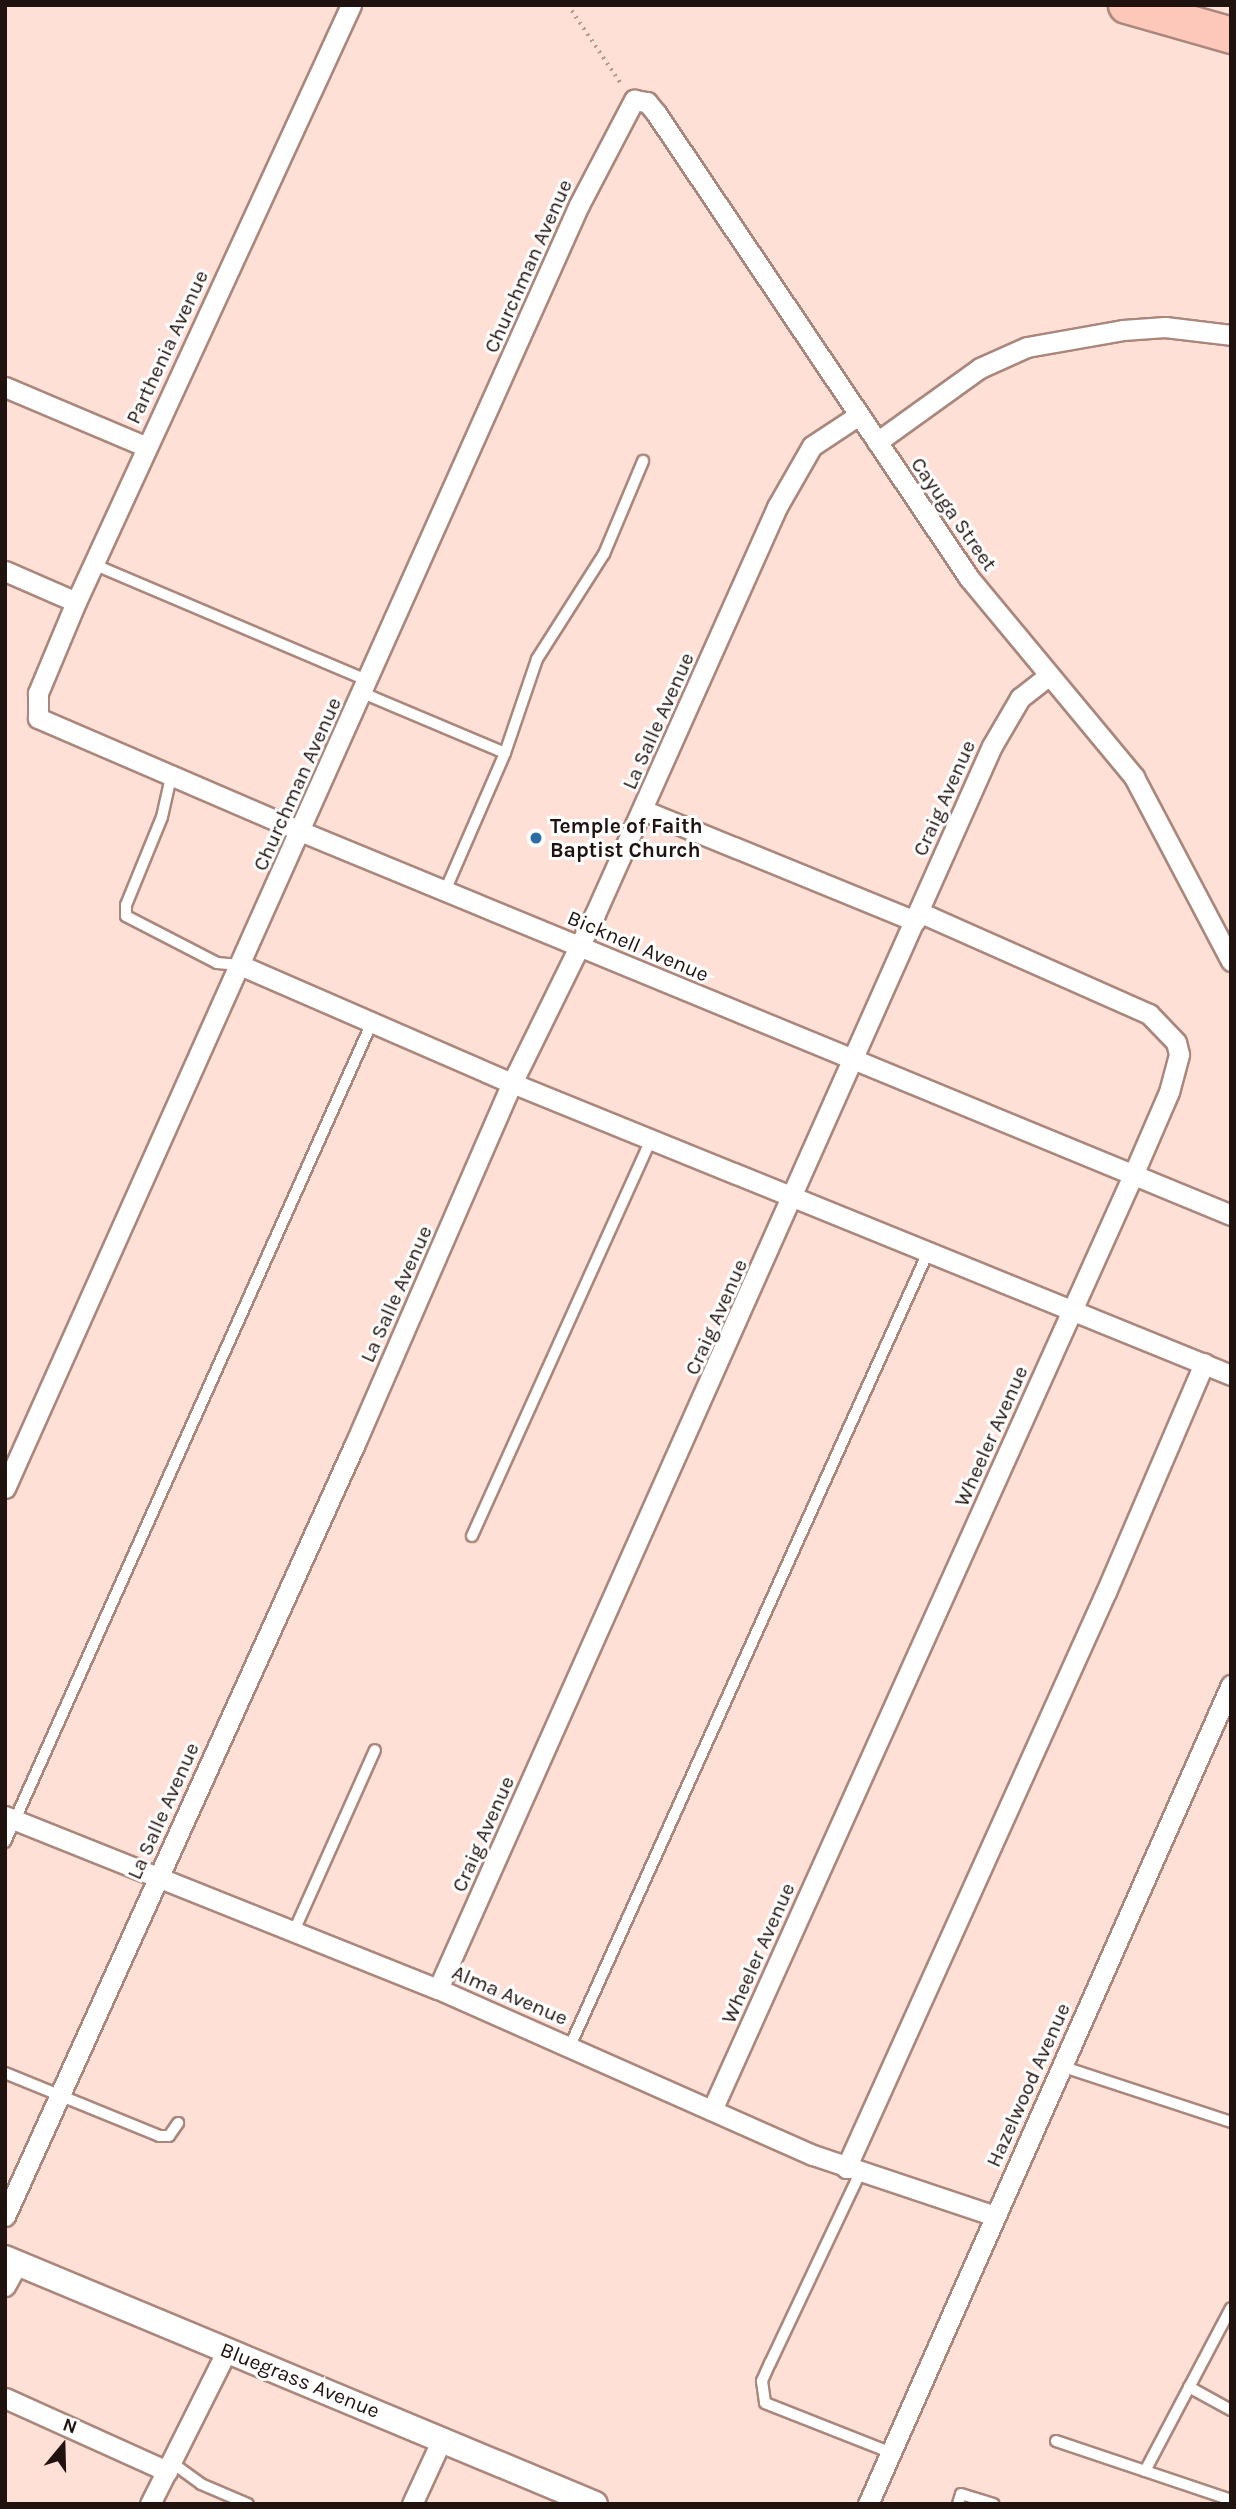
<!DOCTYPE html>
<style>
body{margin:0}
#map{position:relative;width:1236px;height:2509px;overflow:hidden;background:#ffe0d7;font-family:Karla,sans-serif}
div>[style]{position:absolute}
.path>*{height:3.5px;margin-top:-1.75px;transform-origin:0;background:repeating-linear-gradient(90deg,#b39a93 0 2px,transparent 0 7px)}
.roads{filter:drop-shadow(2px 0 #aa877c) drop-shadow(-2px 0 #aa877c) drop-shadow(0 2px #aa877c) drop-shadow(0 -2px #aa877c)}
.service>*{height:10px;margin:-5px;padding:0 5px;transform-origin:5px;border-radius:5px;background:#fff}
.minor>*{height:19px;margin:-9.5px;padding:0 9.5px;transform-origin:9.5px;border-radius:9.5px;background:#fff}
.tertiary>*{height:24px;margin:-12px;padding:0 12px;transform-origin:12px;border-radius:12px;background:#fff}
.motorway>*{height:35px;margin:-17.5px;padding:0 17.5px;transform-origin:17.5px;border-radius:17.5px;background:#fdc8b9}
.dots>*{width:19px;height:19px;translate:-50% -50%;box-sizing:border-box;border:4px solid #fff;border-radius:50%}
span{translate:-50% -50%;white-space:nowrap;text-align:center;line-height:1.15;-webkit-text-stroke:6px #fff;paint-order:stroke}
.street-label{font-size:21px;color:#20130f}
.poi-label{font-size:21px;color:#20130f;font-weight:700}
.left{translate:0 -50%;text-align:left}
.frame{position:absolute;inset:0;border:7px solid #20130f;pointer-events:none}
.north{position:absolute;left:28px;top:2411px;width:70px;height:70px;-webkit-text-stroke:5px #fff;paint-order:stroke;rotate:19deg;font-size:19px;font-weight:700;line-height:28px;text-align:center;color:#20130f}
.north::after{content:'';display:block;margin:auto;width:24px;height:32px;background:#20130f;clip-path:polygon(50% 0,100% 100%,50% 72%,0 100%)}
</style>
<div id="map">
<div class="path">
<div style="left:568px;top:5px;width:97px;rotate:56deg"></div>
</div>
<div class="roads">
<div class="service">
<div style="left:93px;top:564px;width:300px;rotate:23deg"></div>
<div style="left:363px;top:693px;width:154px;rotate:22.9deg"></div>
<div style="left:171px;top:777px;width:41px;rotate:102.7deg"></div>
<div style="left:162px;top:817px;width:95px;rotate:112.2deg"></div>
<div style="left:126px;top:905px;width:11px;rotate:90deg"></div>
<div style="left:126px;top:916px;width:102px;rotate:27.3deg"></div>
<div style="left:217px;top:963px;width:23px;rotate:5deg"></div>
<div style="left:445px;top:891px;width:150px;rotate:-66.5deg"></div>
<div style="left:505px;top:753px;width:99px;rotate:-71.2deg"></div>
<div style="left:537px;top:659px;width:125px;rotate:-57.5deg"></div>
<div style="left:604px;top:554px;width:101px;rotate:-67.2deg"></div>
<div style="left:472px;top:1536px;width:438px;rotate:-65.7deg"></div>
<div style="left:5px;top:1842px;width:901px;rotate:-65.88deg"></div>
<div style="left:294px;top:1931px;width:198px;rotate:-65.9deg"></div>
<div style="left:570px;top:2046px;width:873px;rotate:-65.72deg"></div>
<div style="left:1061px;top:2066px;width:179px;rotate:18.2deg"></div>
<div style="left:5px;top:2073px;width:166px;rotate:22.2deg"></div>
<div style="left:159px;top:2136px;width:10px"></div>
<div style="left:169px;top:2136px;width:16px;rotate:-55deg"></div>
<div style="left:860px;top:2173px;width:210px;rotate:115.3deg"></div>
<div style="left:770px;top:2363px;width:20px;rotate:114deg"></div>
<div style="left:762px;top:2381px;width:22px;rotate:82deg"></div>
<div style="left:765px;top:2403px;width:136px;rotate:21.5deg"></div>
<div style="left:1189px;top:2387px;width:48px;rotate:28.7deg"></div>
<div style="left:1056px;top:2441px;width:185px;rotate:18.6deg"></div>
<div style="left:171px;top:2462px;width:37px;rotate:36deg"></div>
<div style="left:201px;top:2484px;width:51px;rotate:23.1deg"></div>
<div style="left:1145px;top:2471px;width:184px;rotate:-62.2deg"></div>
<div style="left:958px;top:2504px;width:10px;rotate:-73deg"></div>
<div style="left:961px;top:2494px;width:34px;rotate:17deg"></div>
</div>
<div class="minor">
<div style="left:351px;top:5px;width:657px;rotate:114.73deg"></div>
<div style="left:76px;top:602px;width:99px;rotate:112.7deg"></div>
<div style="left:38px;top:693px;width:25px;rotate:90deg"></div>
<div style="left:38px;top:718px;width:285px;rotate:23.3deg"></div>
<div style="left:300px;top:831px;width:1007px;rotate:22.41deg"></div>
<div style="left:5px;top:387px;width:154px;rotate:22.9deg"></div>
<div style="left:877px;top:442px;width:127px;rotate:-35.7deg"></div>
<div style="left:980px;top:368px;width:51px;rotate:-24.1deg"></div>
<div style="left:1027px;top:347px;width:97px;rotate:-10deg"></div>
<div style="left:1123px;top:330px;width:42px;rotate:-4.1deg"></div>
<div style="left:1165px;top:327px;width:66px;rotate:6.9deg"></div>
<div style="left:5px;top:571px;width:77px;rotate:23.6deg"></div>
<div style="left:643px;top:810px;width:294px;rotate:22.2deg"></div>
<div style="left:240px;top:965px;width:296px;rotate:23.5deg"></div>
<div style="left:512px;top:1083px;width:776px;rotate:22.1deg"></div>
<div style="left:5px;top:1488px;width:1406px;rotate:-65.9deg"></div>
<div style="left:579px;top:205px;width:119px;rotate:-62.4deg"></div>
<div style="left:634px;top:100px;width:13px;rotate:9deg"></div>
<div style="left:647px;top:102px;width:14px;rotate:51deg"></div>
<div style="left:656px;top:113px;width:561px;rotate:56.05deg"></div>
<div style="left:969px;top:578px;width:259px;rotate:50.3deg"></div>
<div style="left:1134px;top:777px;width:208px;rotate:62.2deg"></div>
<div style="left:5px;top:1816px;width:466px;rotate:21.8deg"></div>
<div style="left:438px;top:1989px;width:410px;rotate:23.9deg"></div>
<div style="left:813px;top:2155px;width:192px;rotate:18.5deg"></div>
<div style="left:438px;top:1989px;width:1361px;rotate:-65.98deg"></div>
<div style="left:992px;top:746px;width:56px;rotate:-59.7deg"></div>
<div style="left:1020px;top:698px;width:37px;rotate:-38deg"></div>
<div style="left:712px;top:2110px;width:1025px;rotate:-65.76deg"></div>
<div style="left:1133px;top:1175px;width:90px;rotate:-66.6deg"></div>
<div style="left:1169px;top:1092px;width:39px;rotate:-75deg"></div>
<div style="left:1179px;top:1054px;width:12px;rotate:-104deg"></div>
<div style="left:1176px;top:1042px;width:39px;rotate:-134deg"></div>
<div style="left:1149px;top:1014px;width:252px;rotate:-156.1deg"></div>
<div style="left:846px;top:2168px;width:632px;rotate:-65.71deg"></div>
<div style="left:1106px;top:1592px;width:249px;rotate:-66.8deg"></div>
<div style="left:5px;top:2216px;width:845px;rotate:-65.62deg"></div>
<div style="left:354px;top:1446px;width:396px;rotate:-66.5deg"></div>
<div style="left:512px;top:1083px;width:188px;rotate:-63.8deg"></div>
<div style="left:595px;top:914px;width:446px;rotate:-65.9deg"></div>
<div style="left:777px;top:507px;width:70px;rotate:-60.2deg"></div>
<div style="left:812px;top:446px;width:56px;rotate:-33.4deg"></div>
<div style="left:5px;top:2286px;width:25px;rotate:-61deg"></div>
<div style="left:5px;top:2398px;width:178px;rotate:24.3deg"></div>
<div style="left:150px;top:2504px;width:172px;rotate:-63.4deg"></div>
<div style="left:412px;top:2504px;width:72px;rotate:-65.2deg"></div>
<div style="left:868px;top:2504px;width:896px;rotate:-66.1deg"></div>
</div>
<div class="tertiary">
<div style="left:5px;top:2258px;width:639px;rotate:22.63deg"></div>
</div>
<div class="motorway">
<div style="left:1126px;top:5px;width:109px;rotate:15.9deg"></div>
</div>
</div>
<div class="dots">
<div style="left:536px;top:838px;background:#2c6da3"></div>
</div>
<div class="street-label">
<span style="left:528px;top:266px;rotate:-66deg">Churchman Avenue</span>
<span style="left:167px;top:347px;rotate:-65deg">Parthenia Avenue</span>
<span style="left:954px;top:514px;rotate:55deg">Cayuga Street</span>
<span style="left:658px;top:721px;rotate:-66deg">La Salle Avenue</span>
<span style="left:297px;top:784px;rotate:-66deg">Churchman Avenue</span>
<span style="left:944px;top:798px;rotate:-66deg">Craig Avenue</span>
<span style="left:638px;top:946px;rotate:23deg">Bicknell Avenue</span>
<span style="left:396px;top:1294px;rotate:-66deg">La Salle Avenue</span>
<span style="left:716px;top:1317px;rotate:-66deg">Craig Avenue</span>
<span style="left:991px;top:1436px;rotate:-66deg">Wheeler Avenue</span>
<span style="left:163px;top:1811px;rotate:-66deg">La Salle Avenue</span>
<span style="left:483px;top:1834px;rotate:-66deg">Craig Avenue</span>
<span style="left:758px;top:1953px;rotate:-66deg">Wheeler Avenue</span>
<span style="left:510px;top:1995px;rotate:23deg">Alma Avenue</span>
<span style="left:1028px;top:2085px;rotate:-66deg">Hazelwood Avenue</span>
<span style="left:300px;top:2380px;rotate:22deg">Bluegrass Avenue</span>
</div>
<div class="poi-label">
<span class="left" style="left:550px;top:838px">Temple of Faith<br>Baptist Church</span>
</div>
<div class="frame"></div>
<div class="north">N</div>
</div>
